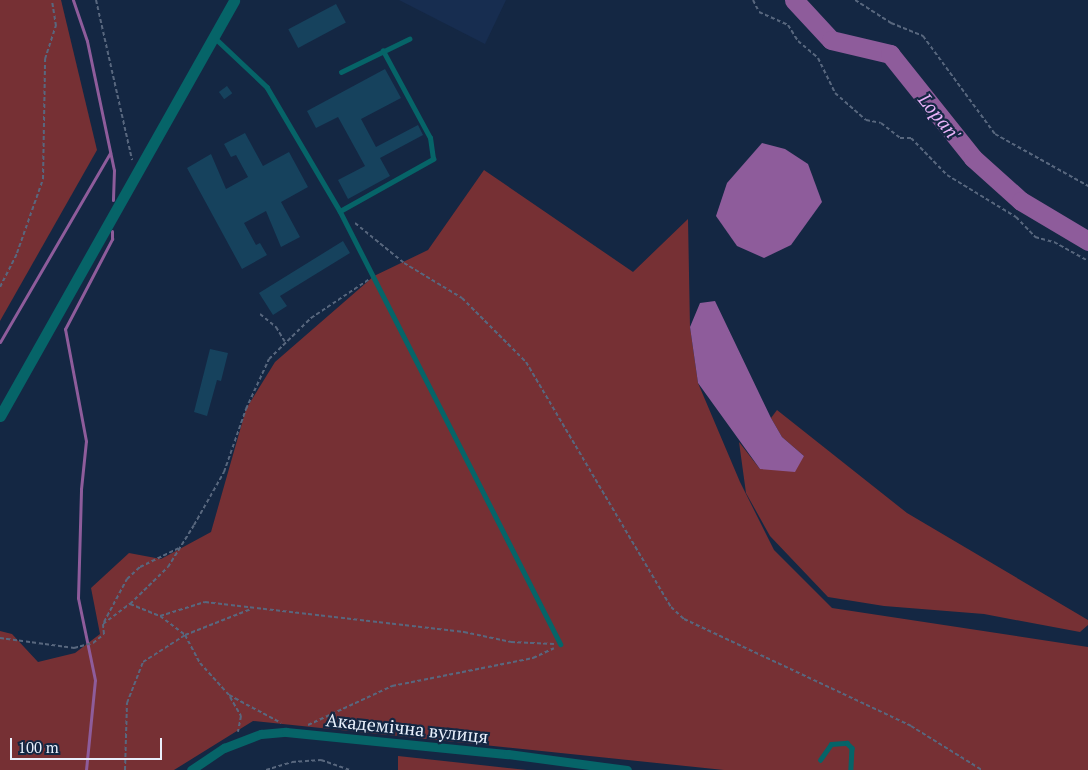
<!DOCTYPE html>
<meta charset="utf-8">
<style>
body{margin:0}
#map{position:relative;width:1088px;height:770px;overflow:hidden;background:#142743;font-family:"PT Serif",serif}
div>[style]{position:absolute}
.built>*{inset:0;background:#172d50}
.green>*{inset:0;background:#763034}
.water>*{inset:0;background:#8e5c9b}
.stream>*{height:3px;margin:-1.5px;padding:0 1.5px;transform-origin:1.5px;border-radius:1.5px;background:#8e5c9b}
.river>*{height:19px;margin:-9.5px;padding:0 9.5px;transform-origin:9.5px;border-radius:9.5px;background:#8e5c9b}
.building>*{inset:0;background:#16425d;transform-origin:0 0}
.path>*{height:2px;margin-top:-1px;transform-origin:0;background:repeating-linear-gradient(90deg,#58677e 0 4px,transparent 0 6.5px)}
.service>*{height:4.5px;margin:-2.25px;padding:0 2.25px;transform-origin:2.25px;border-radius:2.25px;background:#066468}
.minor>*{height:9px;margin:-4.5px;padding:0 4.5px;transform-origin:4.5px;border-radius:4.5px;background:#066468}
.tertiary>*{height:11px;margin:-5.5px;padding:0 5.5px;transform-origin:5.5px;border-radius:5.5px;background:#066468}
span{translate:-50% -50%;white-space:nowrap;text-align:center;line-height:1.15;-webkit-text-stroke:4.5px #142743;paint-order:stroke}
.street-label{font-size:18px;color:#e9f0fc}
.water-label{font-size:19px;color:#eab3f9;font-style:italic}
.scale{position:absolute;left:10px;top:738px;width:152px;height:22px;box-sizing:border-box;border:2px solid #e9f0fc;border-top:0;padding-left:6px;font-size:15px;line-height:18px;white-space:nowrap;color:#e9f0fc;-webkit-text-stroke:4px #142743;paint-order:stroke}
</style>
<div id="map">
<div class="built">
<div style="clip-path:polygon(399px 0,506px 0,485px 44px)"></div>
</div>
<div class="green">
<div style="clip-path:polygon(0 0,61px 0,97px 150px,0 321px)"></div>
<div style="clip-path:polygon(484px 170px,633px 272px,688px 219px,690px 327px,698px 383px,740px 482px,774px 550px,832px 608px,1088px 647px,1088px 770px,724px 770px,253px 721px,174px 770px,0 770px,0 631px,12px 634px,38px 662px,75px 653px,100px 634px,91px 588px,129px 553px,161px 559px,211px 532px,246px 409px,275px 362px,374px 276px,428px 250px)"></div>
<div style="clip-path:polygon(777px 410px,907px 513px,1088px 620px,1088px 625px,1080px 632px,984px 614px,884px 606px,828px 597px,770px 536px,746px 493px,739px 442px,760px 469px,804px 456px,782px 437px,771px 418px)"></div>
<div style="clip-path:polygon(398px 756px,527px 770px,398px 770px)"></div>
</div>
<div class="water">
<div style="clip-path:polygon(762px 143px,785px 149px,808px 164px,822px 202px,791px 245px,764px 258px,737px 246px,716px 216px,727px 183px)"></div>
<div style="clip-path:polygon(715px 301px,771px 418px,782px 437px,804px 456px,795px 472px,760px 469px,698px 383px,690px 327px,700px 303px)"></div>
</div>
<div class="stream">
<div style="left:73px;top:0;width:43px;rotate:71.1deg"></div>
<div style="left:87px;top:41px;width:132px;rotate:78.2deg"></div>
<div style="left:114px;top:170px;width:30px;rotate:92deg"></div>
<div style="left:0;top:342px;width:219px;rotate:-59.8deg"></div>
<div style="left:86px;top:770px;width:90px;rotate:-84.3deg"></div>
<div style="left:95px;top:680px;width:84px;rotate:-101.7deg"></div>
<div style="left:78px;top:598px;width:109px;rotate:-88.4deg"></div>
<div style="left:81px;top:489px;width:48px;rotate:-84.1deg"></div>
<div style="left:86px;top:441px;width:114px;rotate:-100.6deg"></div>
<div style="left:65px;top:329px;width:102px;rotate:-62.4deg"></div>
<div style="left:112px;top:239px;width:8px;rotate:-90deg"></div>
</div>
<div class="river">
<div style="left:794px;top:0;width:54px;rotate:47.2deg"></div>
<div style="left:831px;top:40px;width:61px;rotate:13.3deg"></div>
<div style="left:890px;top:54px;width:133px;rotate:51.4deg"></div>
<div style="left:973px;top:158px;width:64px;rotate:41.9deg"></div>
<div style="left:1021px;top:201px;width:78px;rotate:30.8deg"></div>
</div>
<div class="building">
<div style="left:336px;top:4px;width:21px;height:54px;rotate:62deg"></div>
<div style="clip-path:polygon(385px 69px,401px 98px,361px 119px,376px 147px,418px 125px,423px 135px,380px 158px,390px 176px,348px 199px,338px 180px,365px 166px,338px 117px,316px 128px,307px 111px)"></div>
<div style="left:227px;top:86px;width:9px;height:10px;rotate:54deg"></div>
<div style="clip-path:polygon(245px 133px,263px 166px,289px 152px,308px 187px,281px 202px,300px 237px,281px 247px,266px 211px,244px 223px,256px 245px,260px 243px,267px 255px,242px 269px,187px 168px,211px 154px,226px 189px,248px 177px,236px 155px,231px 157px,224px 144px)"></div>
<div style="clip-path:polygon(343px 241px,350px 253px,280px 296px,287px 306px,273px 315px,259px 293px)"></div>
<div style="clip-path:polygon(210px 349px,228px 353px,221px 381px,217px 380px,207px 416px,194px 412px)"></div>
</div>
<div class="path">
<div style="left:96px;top:0;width:164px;rotate:77.3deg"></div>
<div style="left:753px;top:0;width:13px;rotate:63deg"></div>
<div style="left:759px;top:12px;width:32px;rotate:24deg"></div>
<div style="left:788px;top:25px;width:19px;rotate:58deg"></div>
<div style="left:798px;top:41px;width:26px;rotate:40deg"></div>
<div style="left:818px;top:58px;width:39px;rotate:64deg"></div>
<div style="left:835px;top:93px;width:41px;rotate:41.1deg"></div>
<div style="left:866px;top:120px;width:15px;rotate:11deg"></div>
<div style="left:881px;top:123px;width:24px;rotate:38deg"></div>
<div style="left:900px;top:138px;width:11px"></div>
<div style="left:911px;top:138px;width:52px;rotate:45.8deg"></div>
<div style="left:947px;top:175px;width:81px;rotate:31.3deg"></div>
<div style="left:1016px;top:217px;width:28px;rotate:46deg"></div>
<div style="left:1035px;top:237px;width:20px;rotate:15deg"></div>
<div style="left:1054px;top:242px;width:39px;rotate:29deg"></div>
<div style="left:855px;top:0;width:43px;rotate:32.6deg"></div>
<div style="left:891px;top:23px;width:35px;rotate:22deg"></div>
<div style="left:923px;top:36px;width:122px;rotate:53.7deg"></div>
<div style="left:995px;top:134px;width:107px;rotate:29.2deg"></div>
<div style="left:355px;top:223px;width:63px;rotate:39.2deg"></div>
<div style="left:404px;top:263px;width:68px;rotate:31.1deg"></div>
<div style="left:462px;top:298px;width:91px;rotate:45deg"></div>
<div style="left:526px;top:362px;width:285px;rotate:59.4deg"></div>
<div style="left:671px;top:607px;width:18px;rotate:43deg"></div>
<div style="left:684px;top:619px;width:251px;rotate:25.2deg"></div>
<div style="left:911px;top:726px;width:84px;rotate:31.8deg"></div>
<div style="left:0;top:287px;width:38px;rotate:-63deg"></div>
<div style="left:17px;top:253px;width:78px;rotate:-70.6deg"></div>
<div style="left:43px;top:179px;width:120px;rotate:-89deg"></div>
<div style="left:45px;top:59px;width:35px;rotate:-72deg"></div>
<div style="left:56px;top:26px;width:26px;rotate:-99deg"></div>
<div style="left:260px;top:314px;width:21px;rotate:39deg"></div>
<div style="left:276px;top:327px;width:17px;rotate:59deg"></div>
<div style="left:130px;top:604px;width:32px;rotate:22deg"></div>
<div style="left:160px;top:616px;width:31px;rotate:37deg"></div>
<div style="left:185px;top:635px;width:32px;rotate:62deg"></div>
<div style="left:200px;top:663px;width:43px;rotate:47.8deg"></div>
<div style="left:229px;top:695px;width:59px;rotate:28.3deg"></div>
<div style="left:160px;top:616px;width:47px;rotate:-17.3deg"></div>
<div style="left:205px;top:602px;width:261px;rotate:6.6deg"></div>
<div style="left:464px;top:632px;width:48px;rotate:12deg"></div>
<div style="left:511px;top:642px;width:43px;rotate:2.7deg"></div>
<div style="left:104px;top:622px;width:49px;rotate:-61.9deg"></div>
<div style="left:127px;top:579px;width:18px;rotate:-43deg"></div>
<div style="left:140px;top:567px;width:43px;rotate:-26deg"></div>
<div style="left:0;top:638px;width:75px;rotate:7.7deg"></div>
<div style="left:74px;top:648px;width:20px;rotate:-15deg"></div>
<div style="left:93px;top:643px;width:14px;rotate:-39deg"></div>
<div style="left:104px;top:634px;width:10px;rotate:-96deg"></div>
<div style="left:103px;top:624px;width:34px;rotate:-37deg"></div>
<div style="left:130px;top:604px;width:53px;rotate:-44.2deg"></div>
<div style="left:168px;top:567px;width:49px;rotate:-58.2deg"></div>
<div style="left:194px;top:525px;width:61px;rotate:-60.5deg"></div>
<div style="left:224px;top:472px;width:67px;rotate:-70.8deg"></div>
<div style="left:246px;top:409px;width:55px;rotate:-65.3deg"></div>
<div style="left:269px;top:359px;width:59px;rotate:-44.3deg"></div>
<div style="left:311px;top:318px;width:69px;rotate:-33.7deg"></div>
<div style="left:230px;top:697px;width:22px;rotate:60deg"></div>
<div style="left:241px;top:716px;width:16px;rotate:101deg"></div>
<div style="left:308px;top:725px;width:93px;rotate:-24.9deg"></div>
<div style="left:392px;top:686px;width:144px;rotate:-11.2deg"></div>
<div style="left:533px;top:658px;width:23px;rotate:-25deg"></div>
<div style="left:125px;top:770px;width:67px;rotate:-88.3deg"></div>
<div style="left:127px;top:703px;width:44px;rotate:-68.7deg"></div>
<div style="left:143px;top:662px;width:50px;rotate:-32.7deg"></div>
<div style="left:185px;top:635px;width:71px;rotate:-21.5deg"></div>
<div style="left:266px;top:770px;width:27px;rotate:-17deg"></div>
<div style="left:292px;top:762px;width:29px;rotate:-4deg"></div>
<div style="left:321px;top:760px;width:31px;rotate:19deg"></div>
</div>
<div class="service">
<div style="left:214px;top:37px;width:73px;rotate:43.3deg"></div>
<div style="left:267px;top:87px;width:144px;rotate:59.5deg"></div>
<div style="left:340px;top:211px;width:486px;rotate:63deg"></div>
<div style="left:341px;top:72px;width:76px;rotate:-25.9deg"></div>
<div style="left:340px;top:211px;width:107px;rotate:-29.2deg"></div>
<div style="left:433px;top:159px;width:21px;rotate:-98deg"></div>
<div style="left:430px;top:138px;width:99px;rotate:-118.4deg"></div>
<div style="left:820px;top:760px;width:19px;rotate:-55deg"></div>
<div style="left:831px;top:744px;width:16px;rotate:-4deg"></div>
<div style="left:847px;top:743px;width:7px;rotate:45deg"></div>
<div style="left:852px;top:748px;width:22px;rotate:93deg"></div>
</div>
<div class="minor">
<div style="left:191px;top:770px;width:40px;rotate:-34deg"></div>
<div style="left:224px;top:748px;width:40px;rotate:-21deg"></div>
<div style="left:261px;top:734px;width:25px;rotate:-5deg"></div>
<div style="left:286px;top:732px;width:223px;rotate:5.7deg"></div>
<div style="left:508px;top:754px;width:120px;rotate:7.7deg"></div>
</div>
<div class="tertiary">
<div style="left:0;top:416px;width:477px;rotate:-60.6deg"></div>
</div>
<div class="street-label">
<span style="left:407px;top:728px;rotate:6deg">Академічна вулиця</span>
</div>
<div class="water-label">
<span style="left:940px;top:117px;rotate:51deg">Lopan'</span>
</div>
<div class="scale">100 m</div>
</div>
